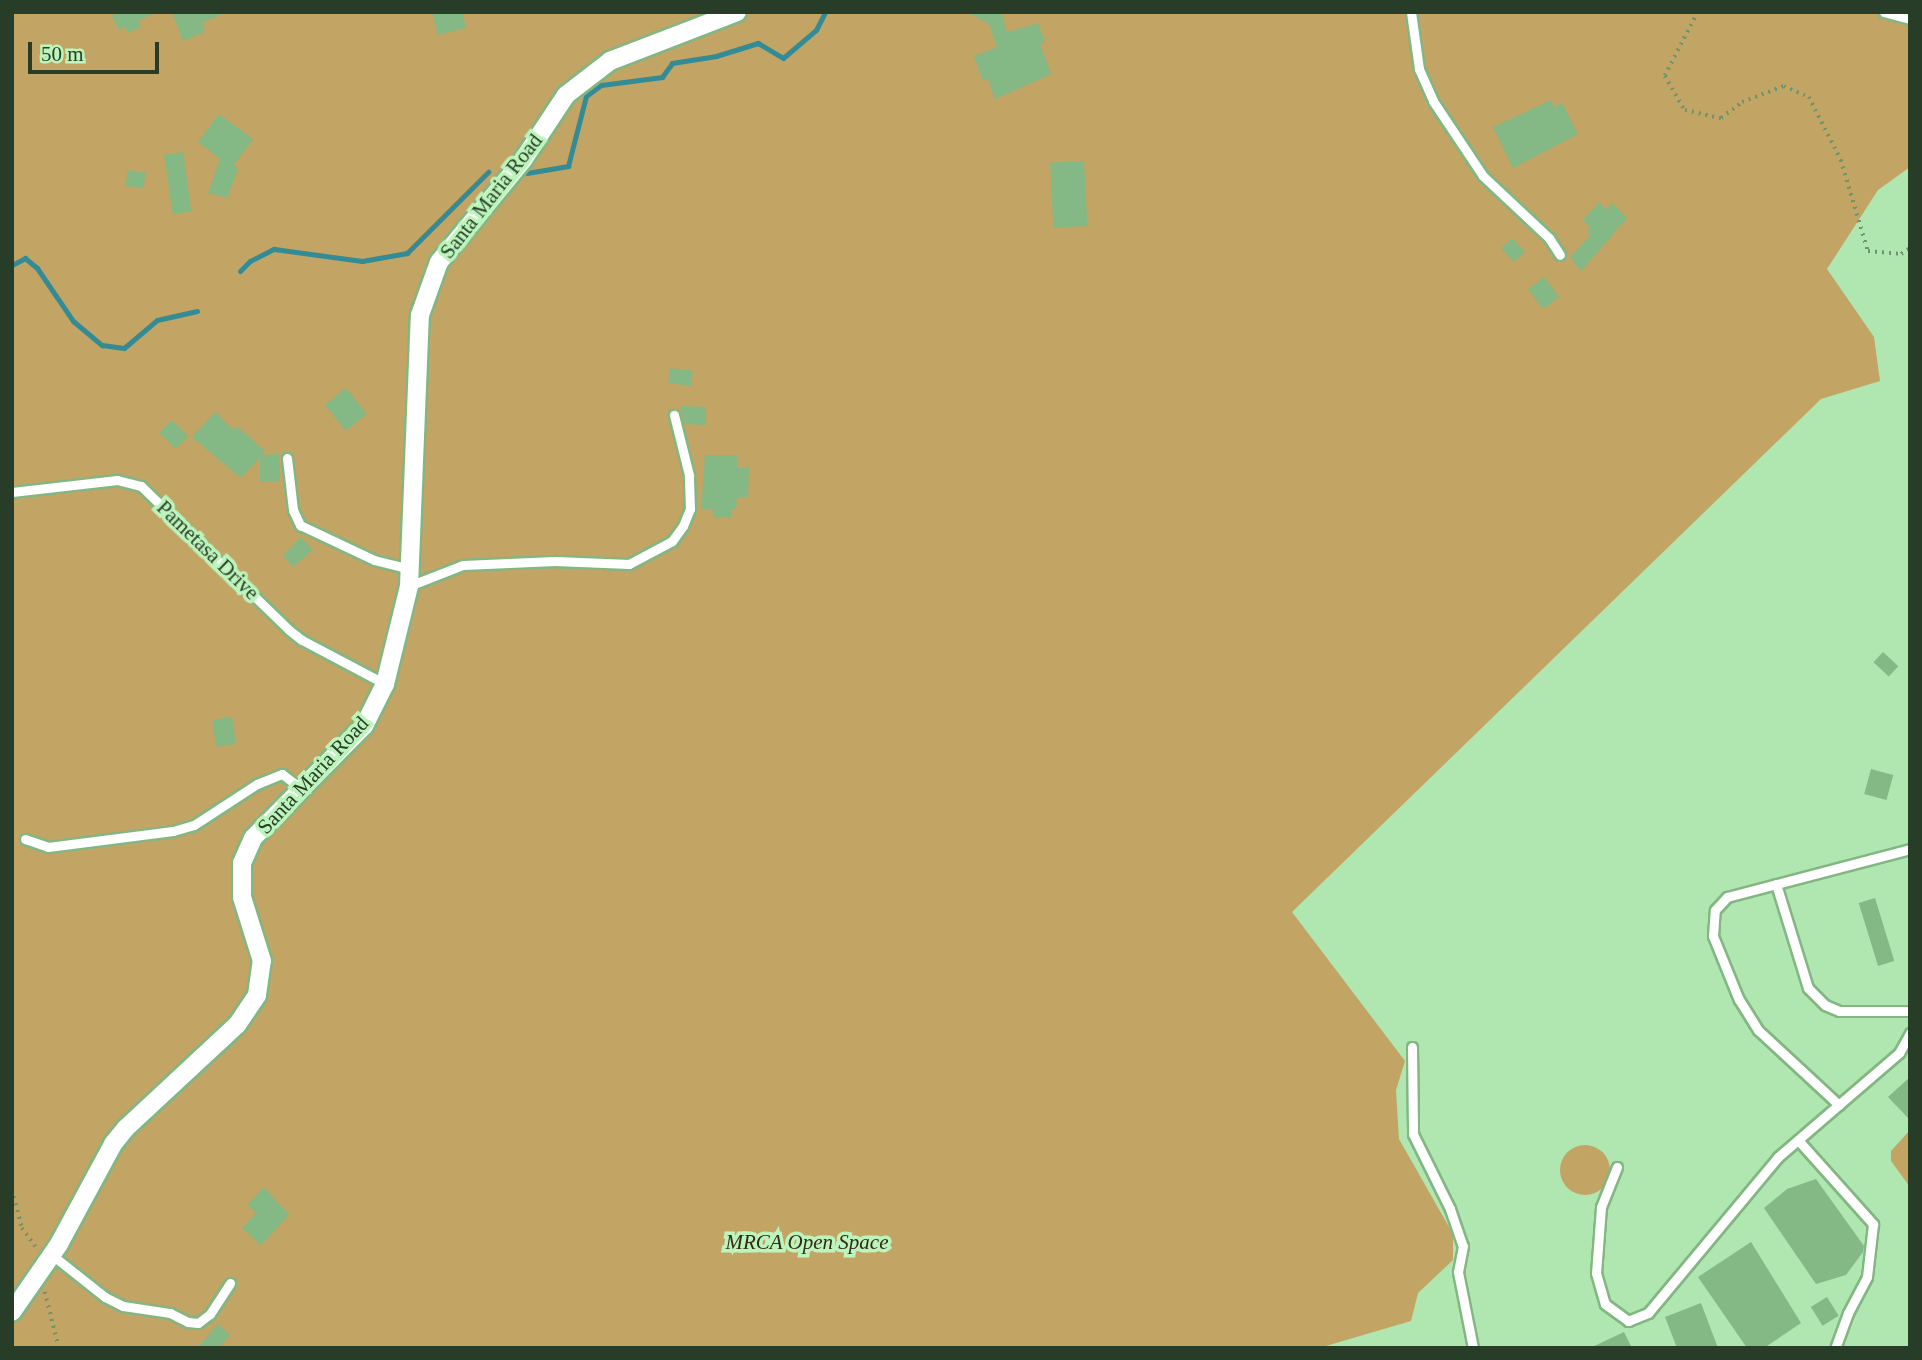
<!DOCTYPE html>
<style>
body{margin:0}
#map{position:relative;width:1922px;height:1360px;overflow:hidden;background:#b0e6b0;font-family:Georgia,serif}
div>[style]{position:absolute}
.green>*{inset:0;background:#c2a464}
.round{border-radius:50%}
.stream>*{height:5px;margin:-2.5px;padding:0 2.5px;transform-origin:2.5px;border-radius:2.5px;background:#338c95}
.building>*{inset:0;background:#84b884;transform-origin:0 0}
.path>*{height:3.5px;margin-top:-1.75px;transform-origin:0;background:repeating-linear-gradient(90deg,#6e946e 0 2px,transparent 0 7px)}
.roads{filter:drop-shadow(2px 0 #82b682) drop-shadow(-2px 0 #82b682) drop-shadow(0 2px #82b682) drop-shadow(0 -2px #82b682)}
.lane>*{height:9px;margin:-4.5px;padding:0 4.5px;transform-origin:4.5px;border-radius:4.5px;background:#fff}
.street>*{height:18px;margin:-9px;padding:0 9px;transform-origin:9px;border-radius:9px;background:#fff}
span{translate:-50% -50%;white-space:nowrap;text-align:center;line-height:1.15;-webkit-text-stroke:7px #bdf4bc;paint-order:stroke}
.street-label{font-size:21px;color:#273d27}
.park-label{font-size:21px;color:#332917;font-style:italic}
.frame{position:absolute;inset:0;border:14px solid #273d27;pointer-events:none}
.scale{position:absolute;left:28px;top:42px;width:131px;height:32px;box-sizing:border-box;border:4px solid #273d27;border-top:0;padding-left:9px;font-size:21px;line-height:24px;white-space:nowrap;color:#273d27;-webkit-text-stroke:5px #bdf4bc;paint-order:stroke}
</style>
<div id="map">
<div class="green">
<div style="clip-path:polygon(12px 12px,1910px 12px,1910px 167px,1878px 190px,1827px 269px,1874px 337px,1880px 381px,1821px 399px,1292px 912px,1405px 1061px,1396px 1090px,1399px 1139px,1453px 1234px,1453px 1260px,1418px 1293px,1411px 1321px,1319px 1348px,12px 1348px)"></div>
<div style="clip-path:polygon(1910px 1130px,1910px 1187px,1891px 1161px,1891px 1151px)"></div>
<div class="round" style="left:1560px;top:1145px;width:50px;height:50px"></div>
</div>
<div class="stream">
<div style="left:527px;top:173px;width:42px;rotate:-9.7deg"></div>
<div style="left:568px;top:166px;width:72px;rotate:-75.6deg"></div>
<div style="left:586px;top:96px;width:19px;rotate:-36deg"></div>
<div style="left:601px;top:85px;width:62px;rotate:-7.5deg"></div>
<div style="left:662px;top:77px;width:17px;rotate:-54deg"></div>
<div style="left:672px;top:63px;width:45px;rotate:-9deg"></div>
<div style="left:716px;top:56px;width:44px;rotate:-17.2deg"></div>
<div style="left:758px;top:43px;width:29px;rotate:31deg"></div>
<div style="left:783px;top:58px;width:43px;rotate:-40.3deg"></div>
<div style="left:816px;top:30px;width:20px;rotate:-63deg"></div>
<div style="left:12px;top:265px;width:15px;rotate:-28deg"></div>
<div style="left:25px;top:258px;width:16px;rotate:40deg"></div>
<div style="left:37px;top:268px;width:64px;rotate:55.8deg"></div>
<div style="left:73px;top:321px;width:38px;rotate:40deg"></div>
<div style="left:102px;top:345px;width:22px;rotate:8deg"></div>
<div style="left:124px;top:348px;width:43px;rotate:-40.3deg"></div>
<div style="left:157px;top:320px;width:41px;rotate:-12.7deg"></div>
<div style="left:240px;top:271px;width:14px;rotate:-45deg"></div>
<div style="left:250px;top:261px;width:27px;rotate:-27deg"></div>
<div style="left:274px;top:249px;width:89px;rotate:7.8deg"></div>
<div style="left:362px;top:261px;width:46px;rotate:-10.1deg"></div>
<div style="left:407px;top:253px;width:115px;rotate:-45deg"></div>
</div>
<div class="building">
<div style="clip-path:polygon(118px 12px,156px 12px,138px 21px,141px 27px,128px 33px,125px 27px,119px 30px,112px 16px)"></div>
<div style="clip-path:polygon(172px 12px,227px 12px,202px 23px,205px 32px,183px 41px)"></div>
<div style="clip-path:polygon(432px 12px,462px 12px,466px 28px,438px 35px)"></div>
<div style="clip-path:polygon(967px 12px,1001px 12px,1007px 32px,1038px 23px,1045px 42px,1040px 44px,1051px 74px,995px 99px,988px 79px,983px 81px,974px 56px,997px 47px,989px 24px)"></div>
<div style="clip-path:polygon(1551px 100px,1554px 107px,1562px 103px,1578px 134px,1513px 168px,1493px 127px)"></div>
<div style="clip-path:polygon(219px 114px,253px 139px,233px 166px,238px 168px,227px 198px,208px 193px,220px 159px,198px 142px)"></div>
<div style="left:183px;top:152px;width:60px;height:19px;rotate:82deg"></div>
<div style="left:1084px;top:161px;width:65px;height:34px;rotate:87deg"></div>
<div style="left:128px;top:170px;width:18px;height:16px;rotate:9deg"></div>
<div style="clip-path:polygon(1599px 202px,1606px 210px,1612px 203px,1627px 218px,1581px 271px,1570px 257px,1591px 235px,1587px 231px,1590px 228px,1583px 220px)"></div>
<div style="left:1512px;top:238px;width:19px;height:15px;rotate:47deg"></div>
<div style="left:1544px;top:277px;width:25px;height:20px;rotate:53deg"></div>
<div style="left:670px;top:368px;width:23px;height:15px;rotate:7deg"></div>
<div style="left:346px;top:388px;width:33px;height:27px;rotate:51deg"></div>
<div style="clip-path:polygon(681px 406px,706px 407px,706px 425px,684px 424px)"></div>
<div style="clip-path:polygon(215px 412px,234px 430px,237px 426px,265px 451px,262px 455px,279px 454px,280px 481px,260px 482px,260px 457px,241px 478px,192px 437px)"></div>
<div style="left:172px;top:420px;width:23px;height:18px;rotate:45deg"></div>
<div style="clip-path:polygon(705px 455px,738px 455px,737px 468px,749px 468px,748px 497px,737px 497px,736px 510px,731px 510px,731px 518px,713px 518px,713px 510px,701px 510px)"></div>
<div style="clip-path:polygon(301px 537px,313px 550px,293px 567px,283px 556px)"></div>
<div style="left:1883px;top:652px;width:21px;height:14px;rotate:43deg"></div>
<div style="left:232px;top:717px;width:27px;height:20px;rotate:82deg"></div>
<div style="left:1871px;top:769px;width:23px;height:26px;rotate:15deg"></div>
<div style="left:1875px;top:898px;width:66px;height:17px;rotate:73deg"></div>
<div style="clip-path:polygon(1910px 1077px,1910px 1120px,1888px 1097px)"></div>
<div style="clip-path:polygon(1816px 1179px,1864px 1246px,1863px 1252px,1846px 1275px,1816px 1284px,1764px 1208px,1787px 1189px)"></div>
<div style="clip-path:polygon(264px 1187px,289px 1215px,261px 1245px,242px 1228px,256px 1213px,247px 1205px)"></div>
<div style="clip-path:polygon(1751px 1242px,1801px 1323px,1764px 1348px,1747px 1348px,1698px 1277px)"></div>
<div style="left:1827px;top:1297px;width:22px;height:19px;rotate:58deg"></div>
<div style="clip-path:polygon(1701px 1303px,1718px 1348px,1677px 1348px,1665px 1317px)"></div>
<div style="clip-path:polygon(218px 1324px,230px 1335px,219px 1348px,197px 1348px)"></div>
<div style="clip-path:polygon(1624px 1332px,1632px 1348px,1590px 1348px)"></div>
</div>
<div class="path">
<div style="left:74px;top:12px;width:3px;rotate:72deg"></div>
<div style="left:1698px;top:12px;width:72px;rotate:117.3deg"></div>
<div style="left:1665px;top:76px;width:39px;rotate:60deg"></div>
<div style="left:1685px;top:110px;width:37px;rotate:13deg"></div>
<div style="left:1721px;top:118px;width:26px;rotate:-37deg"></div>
<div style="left:1742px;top:102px;width:45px;rotate:-20.9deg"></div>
<div style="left:1784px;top:86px;width:27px;rotate:24deg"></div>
<div style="left:1809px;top:97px;width:71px;rotate:63.1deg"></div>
<div style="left:1841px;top:160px;width:95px;rotate:73.5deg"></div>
<div style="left:1868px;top:251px;width:33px;rotate:5deg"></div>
<div style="left:1901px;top:254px;width:11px;rotate:-34deg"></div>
<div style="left:12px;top:1190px;width:39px;rotate:75deg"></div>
<div style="left:22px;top:1228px;width:26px;rotate:54deg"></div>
<div style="left:45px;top:1292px;width:58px;rotate:76deg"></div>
</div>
<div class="roads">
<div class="lane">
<div style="left:1411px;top:12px;width:58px;rotate:82deg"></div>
<div style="left:1419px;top:69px;width:35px;rotate:66deg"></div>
<div style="left:1433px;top:101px;width:90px;rotate:56.3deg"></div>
<div style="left:1483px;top:176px;width:91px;rotate:43.2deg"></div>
<div style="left:1549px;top:238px;width:20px;rotate:57deg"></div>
<div style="left:1884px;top:12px;width:27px;rotate:15deg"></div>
<div style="left:287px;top:458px;width:52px;rotate:83.4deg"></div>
<div style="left:293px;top:510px;width:17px;rotate:65deg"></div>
<div style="left:300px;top:525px;width:82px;rotate:25.3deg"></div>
<div style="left:374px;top:560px;width:37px;rotate:14deg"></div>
<div style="left:12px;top:492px;width:106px;rotate:-6.5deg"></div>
<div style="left:117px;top:480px;width:25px;rotate:14deg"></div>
<div style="left:141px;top:486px;width:206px;rotate:44.2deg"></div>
<div style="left:289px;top:630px;width:16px;rotate:38deg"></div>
<div style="left:302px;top:640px;width:94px;rotate:27.9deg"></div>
<div style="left:409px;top:586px;width:58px;rotate:-21.3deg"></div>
<div style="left:463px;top:565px;width:92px;rotate:-2.5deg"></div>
<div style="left:555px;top:561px;width:74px;rotate:2.3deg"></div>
<div style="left:629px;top:564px;width:49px;rotate:-28.1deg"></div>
<div style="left:672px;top:541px;width:19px;rotate:-54deg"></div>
<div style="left:683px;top:526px;width:18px;rotate:-68deg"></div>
<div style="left:690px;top:509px;width:34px;rotate:-92deg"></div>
<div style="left:689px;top:475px;width:62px;rotate:-104deg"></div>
<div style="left:25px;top:839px;width:24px;rotate:19deg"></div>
<div style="left:48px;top:847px;width:126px;rotate:-7.3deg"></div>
<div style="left:173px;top:831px;width:22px;rotate:-16deg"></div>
<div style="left:194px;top:825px;width:75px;rotate:-33.1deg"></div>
<div style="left:257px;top:784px;width:27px;rotate:-22deg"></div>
<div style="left:282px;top:774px;width:25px;rotate:37deg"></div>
<div style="left:1776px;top:884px;width:109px;rotate:72.9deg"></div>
<div style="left:1808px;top:988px;width:24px;rotate:45deg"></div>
<div style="left:1825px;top:1005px;width:15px;rotate:23deg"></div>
<div style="left:1839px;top:1011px;width:71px"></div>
<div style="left:1412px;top:1047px;width:87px;rotate:89.3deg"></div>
<div style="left:1413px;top:1134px;width:84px;rotate:63.7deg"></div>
<div style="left:1450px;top:1209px;width:39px;rotate:71deg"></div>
<div style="left:1463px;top:1246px;width:26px;rotate:101deg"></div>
<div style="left:1458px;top:1272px;width:77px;rotate:78.8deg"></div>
<div style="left:1839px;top:1105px;width:110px;rotate:-137.2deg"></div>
<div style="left:1758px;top:1030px;width:36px;rotate:-122deg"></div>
<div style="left:1739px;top:1000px;width:69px;rotate:-112.1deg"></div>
<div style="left:1713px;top:936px;width:26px;rotate:-86deg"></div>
<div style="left:1715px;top:910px;width:18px;rotate:-47deg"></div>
<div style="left:1727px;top:897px;width:189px;rotate:-14.7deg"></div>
<div style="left:1798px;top:1140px;width:113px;rotate:48.2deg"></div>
<div style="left:1873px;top:1224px;width:53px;rotate:96.5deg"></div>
<div style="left:1867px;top:1277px;width:41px;rotate:117.8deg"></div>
<div style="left:1848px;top:1313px;width:37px;rotate:110deg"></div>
<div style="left:1617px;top:1167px;width:43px;rotate:111.8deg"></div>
<div style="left:1601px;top:1207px;width:66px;rotate:94.3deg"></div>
<div style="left:1596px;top:1273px;width:32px;rotate:74deg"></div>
<div style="left:1605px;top:1304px;width:29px;rotate:36deg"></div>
<div style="left:1628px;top:1321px;width:22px;rotate:-22deg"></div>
<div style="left:1648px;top:1313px;width:203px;rotate:-50.2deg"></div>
<div style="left:1778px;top:1157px;width:160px;rotate:-40.7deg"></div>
<div style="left:1899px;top:1053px;width:23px;rotate:-61deg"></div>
<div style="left:52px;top:1255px;width:68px;rotate:38.4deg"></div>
<div style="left:105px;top:1297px;width:20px;rotate:27deg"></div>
<div style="left:123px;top:1306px;width:48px;rotate:8.5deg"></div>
<div style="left:170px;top:1313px;width:20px;rotate:27deg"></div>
<div style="left:188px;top:1322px;width:10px;rotate:6deg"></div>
<div style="left:198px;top:1323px;width:15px;rotate:-37deg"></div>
<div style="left:210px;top:1314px;width:37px;rotate:-57deg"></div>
</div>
<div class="street">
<div style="left:12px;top:1312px;width:83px;rotate:-55.3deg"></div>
<div style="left:59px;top:1244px;width:114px;rotate:-61.6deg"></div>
<div style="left:113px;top:1144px;width:21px;rotate:-51deg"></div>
<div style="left:126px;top:1128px;width:151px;rotate:-42.9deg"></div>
<div style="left:237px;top:1025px;width:36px;rotate:-56deg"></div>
<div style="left:257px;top:995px;width:34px;rotate:-82deg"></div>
<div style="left:262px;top:961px;width:67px;rotate:-107.4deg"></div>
<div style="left:242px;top:897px;width:34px;rotate:-90deg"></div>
<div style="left:242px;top:863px;width:27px;rotate:-66deg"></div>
<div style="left:253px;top:838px;width:158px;rotate:-45.3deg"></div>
<div style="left:364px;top:726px;width:47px;rotate:-63.4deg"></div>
<div style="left:385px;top:684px;width:101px;rotate:-76.2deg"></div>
<div style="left:409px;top:586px;width:271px;rotate:-87.7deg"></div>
<div style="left:420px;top:315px;width:56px;rotate:-70.3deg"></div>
<div style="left:439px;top:262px;width:132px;rotate:-50.5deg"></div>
<div style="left:523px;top:160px;width:78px;rotate:-56.5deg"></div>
<div style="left:566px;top:95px;width:56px;rotate:-37.7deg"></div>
<div style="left:610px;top:61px;width:136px;rotate:-21.1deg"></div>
</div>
</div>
<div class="street-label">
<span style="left:491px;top:196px;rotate:-52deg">Santa Maria Road</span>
<span style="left:208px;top:550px;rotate:44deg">Pametasa Drive</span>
<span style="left:313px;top:775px;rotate:-47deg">Santa Maria Road</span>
</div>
<div class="park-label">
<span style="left:807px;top:1242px">MRCA Open Space</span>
</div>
<div class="frame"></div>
<div class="scale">50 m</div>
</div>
